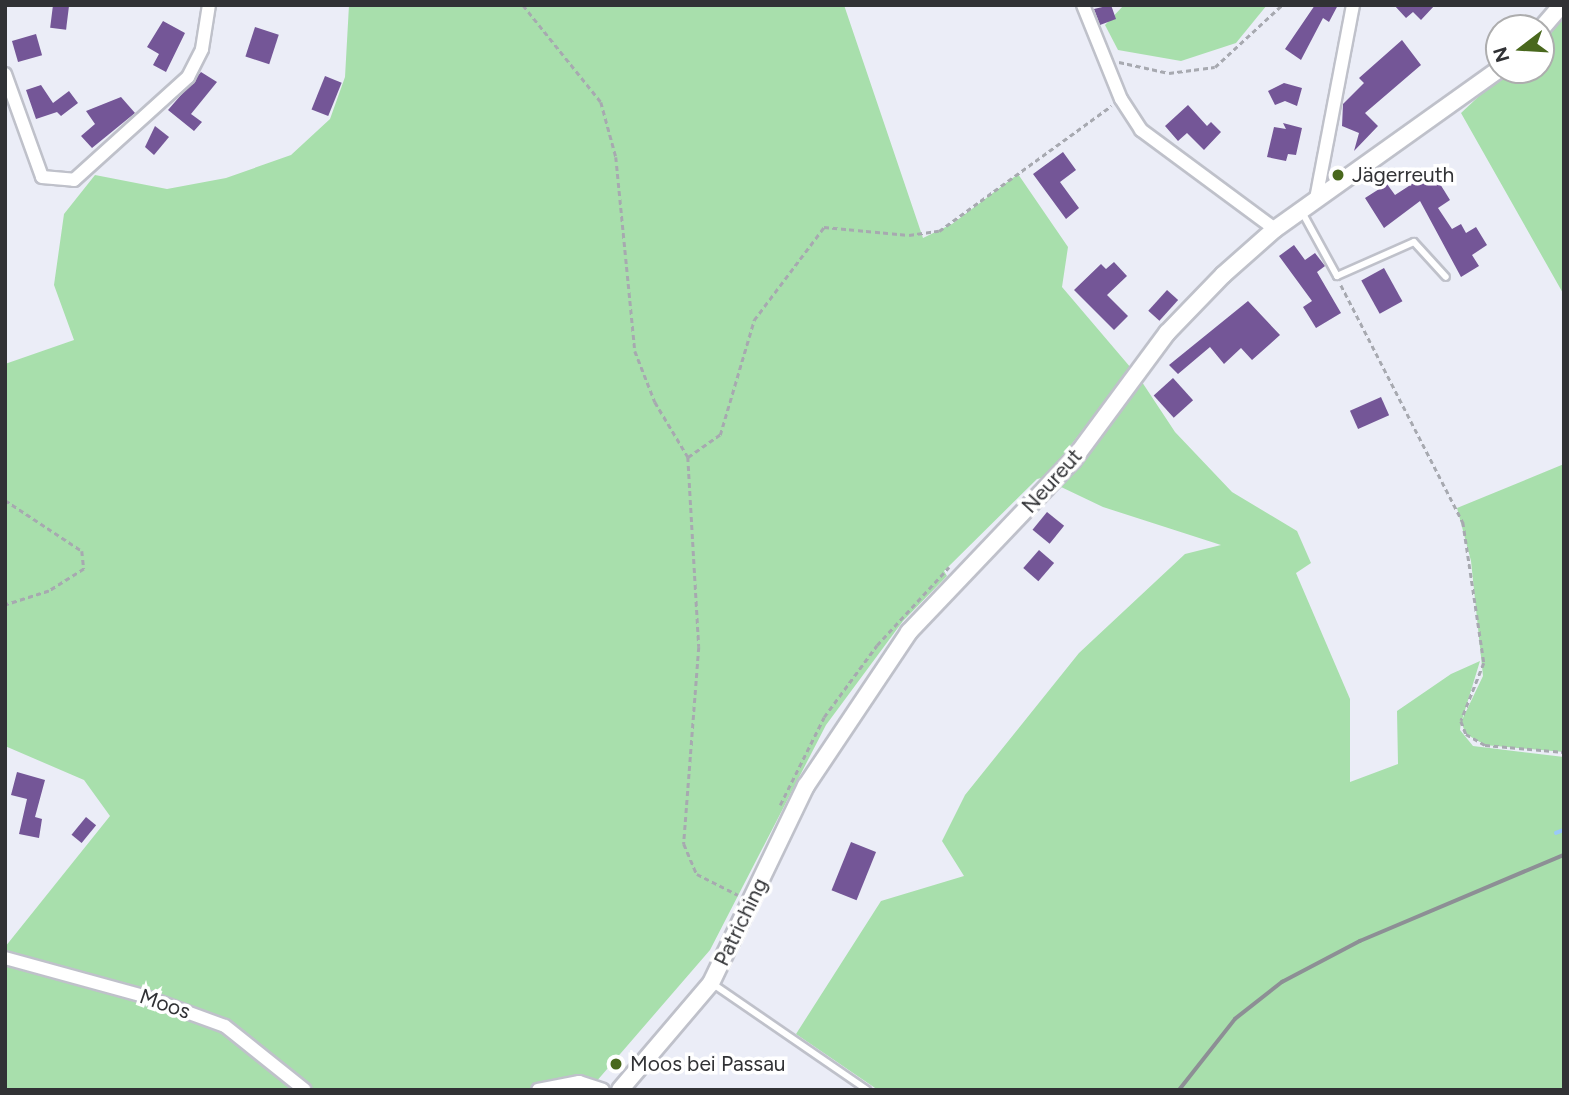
<!DOCTYPE html>
<meta charset="utf-8">
<style>
body{margin:0}
#map{position:relative;width:1569px;height:1095px;overflow:hidden;background:#ebedf7;font-family:Figtree,sans-serif}
div>[style]{position:absolute}
.green>*{inset:0;background:#a8dfac}
.stream>*{height:3.5px;margin:-1.75px;padding:0 1.75px;transform-origin:1.75px;border-radius:1.75px;background:#9ac9f8}
.building>*{inset:0;background:#745697;transform-origin:0 0}
.path>*{height:2.5px;margin-top:-1.25px;transform-origin:0;background:repeating-linear-gradient(90deg,#a7a9b0 0 5px,transparent 0 8.5px)}
.roads{filter:drop-shadow(2px 0 #bfc1ca) drop-shadow(-2px 0 #bfc1ca) drop-shadow(0 2px #bfc1ca) drop-shadow(0 -2px #bfc1ca)}
.service>*{height:6px;margin:-3px;padding:0 3px;transform-origin:3px;border-radius:3px;background:#fff}
.minor>*{height:12px;margin:-6px;padding:0 6px;transform-origin:6px;border-radius:6px;background:#fff}
.tertiary>*{height:16px;margin:-8px;padding:0 8px;transform-origin:8px;border-radius:8px;background:#fff}
.rail>*{height:3.5px;margin:-1.75px;padding:0 1.75px;transform-origin:1.75px;border-radius:1.75px;background:#8d8f95}
.dots>*{width:19px;height:19px;translate:-50% -50%;box-sizing:border-box;border:4px solid #fff;border-radius:50%}
span{translate:-50% -50%;white-space:nowrap;text-align:center;line-height:1.15;-webkit-text-stroke:7px #fff;paint-order:stroke}
.poi-label{font-size:21px;color:#313235}
.left{translate:0 -50%;text-align:left}
.street-label{font-size:21px;color:#313235}
.frame{position:absolute;inset:0;border:7px solid #313235;pointer-events:none}
.north{position:absolute;left:1485px;top:14px;width:70px;height:70px;box-sizing:border-box;background:#fff;border:2px solid #adadae;border-radius:50%;rotate:253deg;font-size:19px;font-weight:700;line-height:28px;text-align:center;color:#313235}
.north::after{content:'';display:block;margin:auto;width:24px;height:32px;background:#49681d;clip-path:polygon(50% 0,100% 100%,50% 72%,0 100%)}
</style>
<div id="map">
<div class="green">
<div style="clip-path:polygon(349px 5px,844px 5px,923px 238px,952px 224px,1018px 174px,1068px 247px,1062px 287px,1131px 368px,1046px 477px,1037px 479px,944px 571px,947px 576px,903px 621px,826px 725px,710px 950px,589px 1090px,5px 1090px,5px 947px,110px 816px,84px 780px,5px 746px,5px 364px,74px 340px,54px 285px,64px 214px,95px 175px,167px 189px,226px 178px,291px 155px,330px 119px,345px 77px)"></div>
<div style="clip-path:polygon(1124px 5px,1267px 5px,1236px 43px,1181px 61px,1118px 50px,1105px 25px)"></div>
<div style="clip-path:polygon(1564px 13px,1564px 295px,1461px 113px,1507px 70px,1541px 70px,1541px 38px)"></div>
<div style="clip-path:polygon(1140px 379px,1175px 432px,1232px 492px,1297px 531px,1311px 563px,1296px 573px,1350px 699px,1350px 782px,1398px 764px,1397px 711px,1451px 674px,1480px 661px,1462px 720px,1483px 676px,1471px 561px,1457px 508px,1564px 464px,1564px 752px,1485px 745px,1466px 734px,1461px 722px,1460px 730px,1473px 746px,1564px 757px,1564px 1090px,878px 1090px,796px 1034px,881px 901px,964px 876px,942px 841px,965px 795px,1079px 653px,1185px 554px,1221px 545px,1103px 507px,1059px 486px)"></div>
</div>
<div class="stream">
<div style="left:1556px;top:833px;width:9px;rotate:-21deg"></div>
</div>
<div class="building">
<div style="left:53px;top:5px;width:16px;height:23px;rotate:7deg"></div>
<div style="clip-path:polygon(1111px 5px,1116px 19px,1100px 25px,1094px 9px)"></div>
<div style="clip-path:polygon(1315px 5px,1338px 5px,1329px 22px,1323px 18px,1301px 60px,1285px 49px)"></div>
<div style="clip-path:polygon(1394px 5px,1435px 5px,1421px 20px,1413px 12px,1406px 18px)"></div>
<div style="clip-path:polygon(163px 21px,185px 33px,166px 72px,153px 65px,159px 54px,147px 47px)"></div>
<div style="left:255px;top:27px;width:25px;height:31px;rotate:18deg"></div>
<div style="left:36px;top:34px;width:22px;height:25px;rotate:74deg"></div>
<div style="clip-path:polygon(1402px 40px,1421px 65px,1365px 113px,1378px 126px,1354px 151px,1359px 133px,1342px 126px,1343px 104px,1364px 83px,1359px 78px)"></div>
<div style="clip-path:polygon(201px 72px,217px 82px,191px 114px,202px 122px,194px 131px,168px 110px)"></div>
<div style="left:325px;top:76px;width:18px;height:36px;rotate:22deg"></div>
<div style="clip-path:polygon(1284px 83px,1302px 88px,1297px 106px,1285px 101px,1275px 105px,1268px 91px)"></div>
<div style="clip-path:polygon(41px 85px,53px 103px,69px 91px,78px 103px,61px 116px,57px 112px,36px 119px,26px 90px)"></div>
<div style="clip-path:polygon(121px 97px,135px 113px,92px 148px,81px 136px,95px 124px,86px 111px)"></div>
<div style="clip-path:polygon(1188px 105px,1207px 126px,1211px 122px,1221px 132px,1204px 150px,1187px 133px,1178px 141px,1165px 126px)"></div>
<div style="clip-path:polygon(1283px 123px,1302px 128px,1296px 155px,1288px 154px,1286px 161px,1267px 157px,1274px 127px,1286px 129px)"></div>
<div style="clip-path:polygon(155px 126px,169px 137px,154px 155px,145px 147px)"></div>
<div style="clip-path:polygon(1063px 152px,1076px 170px,1060px 182px,1079px 208px,1066px 219px,1033px 174px)"></div>
<div style="clip-path:polygon(1432px 171px,1450px 200px,1438px 208px,1452px 229px,1461px 224px,1466px 233px,1476px 227px,1487px 245px,1472px 255px,1479px 266px,1461px 277px,1420px 201px,1384px 228px,1365px 198px,1387px 184px,1395px 195px)"></div>
<div style="clip-path:polygon(1294px 245px,1305px 260px,1315px 253px,1325px 266px,1317px 272px,1341px 313px,1316px 328px,1303px 307px,1312px 301px,1279px 256px)"></div>
<div style="clip-path:polygon(1114px 262px,1127px 276px,1107px 295px,1128px 316px,1114px 330px,1074px 290px,1101px 264px,1106px 269px)"></div>
<div style="left:1384px;top:268px;width:38px;height:26px;rotate:61deg"></div>
<div style="left:1167px;top:290px;width:15px;height:28px;rotate:42deg"></div>
<div style="clip-path:polygon(1248px 301px,1280px 335px,1252px 360px,1241px 348px,1224px 364px,1210px 347px,1178px 374px,1169px 365px)"></div>
<div style="left:1173px;top:378px;width:30px;height:26px;rotate:48deg"></div>
<div style="left:1381px;top:397px;width:20px;height:34px;rotate:66deg"></div>
<div style="left:1047px;top:512px;width:22px;height:23px;rotate:39deg"></div>
<div style="left:1039px;top:550px;width:20px;height:24px;rotate:41deg"></div>
<div style="clip-path:polygon(17px 772px,45px 780px,35px 817px,42px 819px,39px 838px,19px 834px,27px 799px,11px 795px)"></div>
<div style="left:86px;top:817px;width:13px;height:23px;rotate:39deg"></div>
<div style="left:851px;top:842px;width:27px;height:52px;rotate:22deg"></div>
</div>
<div class="path">
<div style="left:523px;top:5px;width:124px;rotate:51.2deg"></div>
<div style="left:601px;top:102px;width:57px;rotate:74.7deg"></div>
<div style="left:616px;top:157px;width:195px;rotate:84.4deg"></div>
<div style="left:635px;top:351px;width:55px;rotate:68.6deg"></div>
<div style="left:655px;top:402px;width:64px;rotate:59deg"></div>
<div style="left:688px;top:457px;width:190px;rotate:86.7deg"></div>
<div style="left:699px;top:647px;width:198px;rotate:94.4deg"></div>
<div style="left:684px;top:844px;width:33px;rotate:67deg"></div>
<div style="left:697px;top:874px;width:46px;rotate:27.1deg"></div>
<div style="left:1119px;top:62px;width:51px;rotate:12.4deg"></div>
<div style="left:1169px;top:73px;width:46px;rotate:-7.4deg"></div>
<div style="left:1215px;top:67px;width:91px;rotate:-42.8deg"></div>
<div style="left:1341px;top:285px;width:267px;rotate:62.8deg"></div>
<div style="left:1463px;top:522px;width:143px;rotate:81.5deg"></div>
<div style="left:1484px;top:663px;width:62px;rotate:111.6deg"></div>
<div style="left:1461px;top:721px;width:14px;rotate:69deg"></div>
<div style="left:1466px;top:734px;width:22px;rotate:30deg"></div>
<div style="left:1485px;top:745px;width:79px;rotate:5.1deg"></div>
<div style="left:688px;top:457px;width:39px;rotate:-35deg"></div>
<div style="left:720px;top:435px;width:120px;rotate:-73.5deg"></div>
<div style="left:754px;top:320px;width:116px;rotate:-53deg"></div>
<div style="left:824px;top:227px;width:85px;rotate:5.4deg"></div>
<div style="left:909px;top:235px;width:30px;rotate:-8deg"></div>
<div style="left:939px;top:231px;width:213px;rotate:-36deg"></div>
<div style="left:5px;top:500px;width:92px;rotate:33.5deg"></div>
<div style="left:82px;top:551px;width:18px;rotate:84deg"></div>
<div style="left:84px;top:569px;width:41px;rotate:147.8deg"></div>
<div style="left:49px;top:591px;width:46px;rotate:162.3deg"></div>
<div style="left:780px;top:805px;width:98px;rotate:-63.4deg"></div>
<div style="left:824px;top:717px;width:89px;rotate:-53.6deg"></div>
<div style="left:877px;top:645px;width:106px;rotate:-47.3deg"></div>
</div>
<div class="roads">
<div class="service">
<div style="left:1302px;top:212px;width:73px;rotate:61.3deg"></div>
<div style="left:1337px;top:276px;width:84px;rotate:-23.8deg"></div>
<div style="left:1414px;top:242px;width:47px;rotate:47.6deg"></div>
<div style="left:713px;top:984px;width:187px;rotate:34.5deg"></div>
</div>
<div class="minor">
<div style="left:1083px;top:5px;width:101px;rotate:68deg"></div>
<div style="left:1121px;top:99px;width:37px;rotate:57deg"></div>
<div style="left:1141px;top:130px;width:167px;rotate:36.5deg"></div>
<div style="left:5px;top:74px;width:109px;rotate:70.2deg"></div>
<div style="left:42px;top:177px;width:32px;rotate:5deg"></div>
<div style="left:74px;top:180px;width:154px;rotate:-42.1deg"></div>
<div style="left:188px;top:77px;width:31px;rotate:-63deg"></div>
<div style="left:202px;top:49px;width:45px;rotate:-81deg"></div>
<div style="left:1316px;top:199px;width:197px;rotate:-79.2deg"></div>
<div style="left:5px;top:958px;width:140px;rotate:15.3deg"></div>
<div style="left:140px;top:995px;width:90px;rotate:20deg"></div>
<div style="left:225px;top:1026px;width:102px;rotate:38.7deg"></div>
<div style="left:538px;top:1090px;width:42px;rotate:-11deg"></div>
<div style="left:579px;top:1082px;width:25px;rotate:18deg"></div>
</div>
<div class="tertiary">
<div style="left:1541px;top:29px;width:32px;rotate:-49deg"></div>
<div style="left:620px;top:1090px;width:140px;rotate:-49.6deg"></div>
<div style="left:711px;top:983px;width:219px;rotate:-64.3deg"></div>
<div style="left:806px;top:786px;width:185px;rotate:-56.2deg"></div>
<div style="left:909px;top:632px;width:238px;rotate:-46.4deg"></div>
<div style="left:1073px;top:460px;width:158px;rotate:-53.5deg"></div>
<div style="left:1167px;top:333px;width:81px;rotate:-46deg"></div>
<div style="left:1223px;top:275px;width:69px;rotate:-41.5deg"></div>
<div style="left:1275px;top:229px;width:275px;rotate:-35.5deg"></div>
</div>
</div>
<div class="rail">
<div style="left:1179px;top:1090px;width:90px;rotate:-51.7deg"></div>
<div style="left:1235px;top:1019px;width:60px;rotate:-38.2deg"></div>
<div style="left:1282px;top:982px;width:88px;rotate:-27.7deg"></div>
<div style="left:1360px;top:941px;width:221px;rotate:-22.9deg"></div>
</div>
<div class="dots">
<div style="left:1338px;top:175px;background:#49681d"></div>
<div style="left:616px;top:1064px;background:#49681d"></div>
</div>
<div class="poi-label">
<span class="left" style="left:1352px;top:175px">Jägerreuth</span>
<span class="left" style="left:630px;top:1064px">Moos bei Passau</span>
</div>
<div class="street-label">
<span style="left:1052px;top:481px;rotate:-48deg">Neureut</span>
<span style="left:741px;top:922px;rotate:-64deg">Patriching</span>
<span style="left:165px;top:1004px;rotate:19deg">Moos</span>
</div>
<div class="frame"></div>
<div class="north">N</div>
</div>
